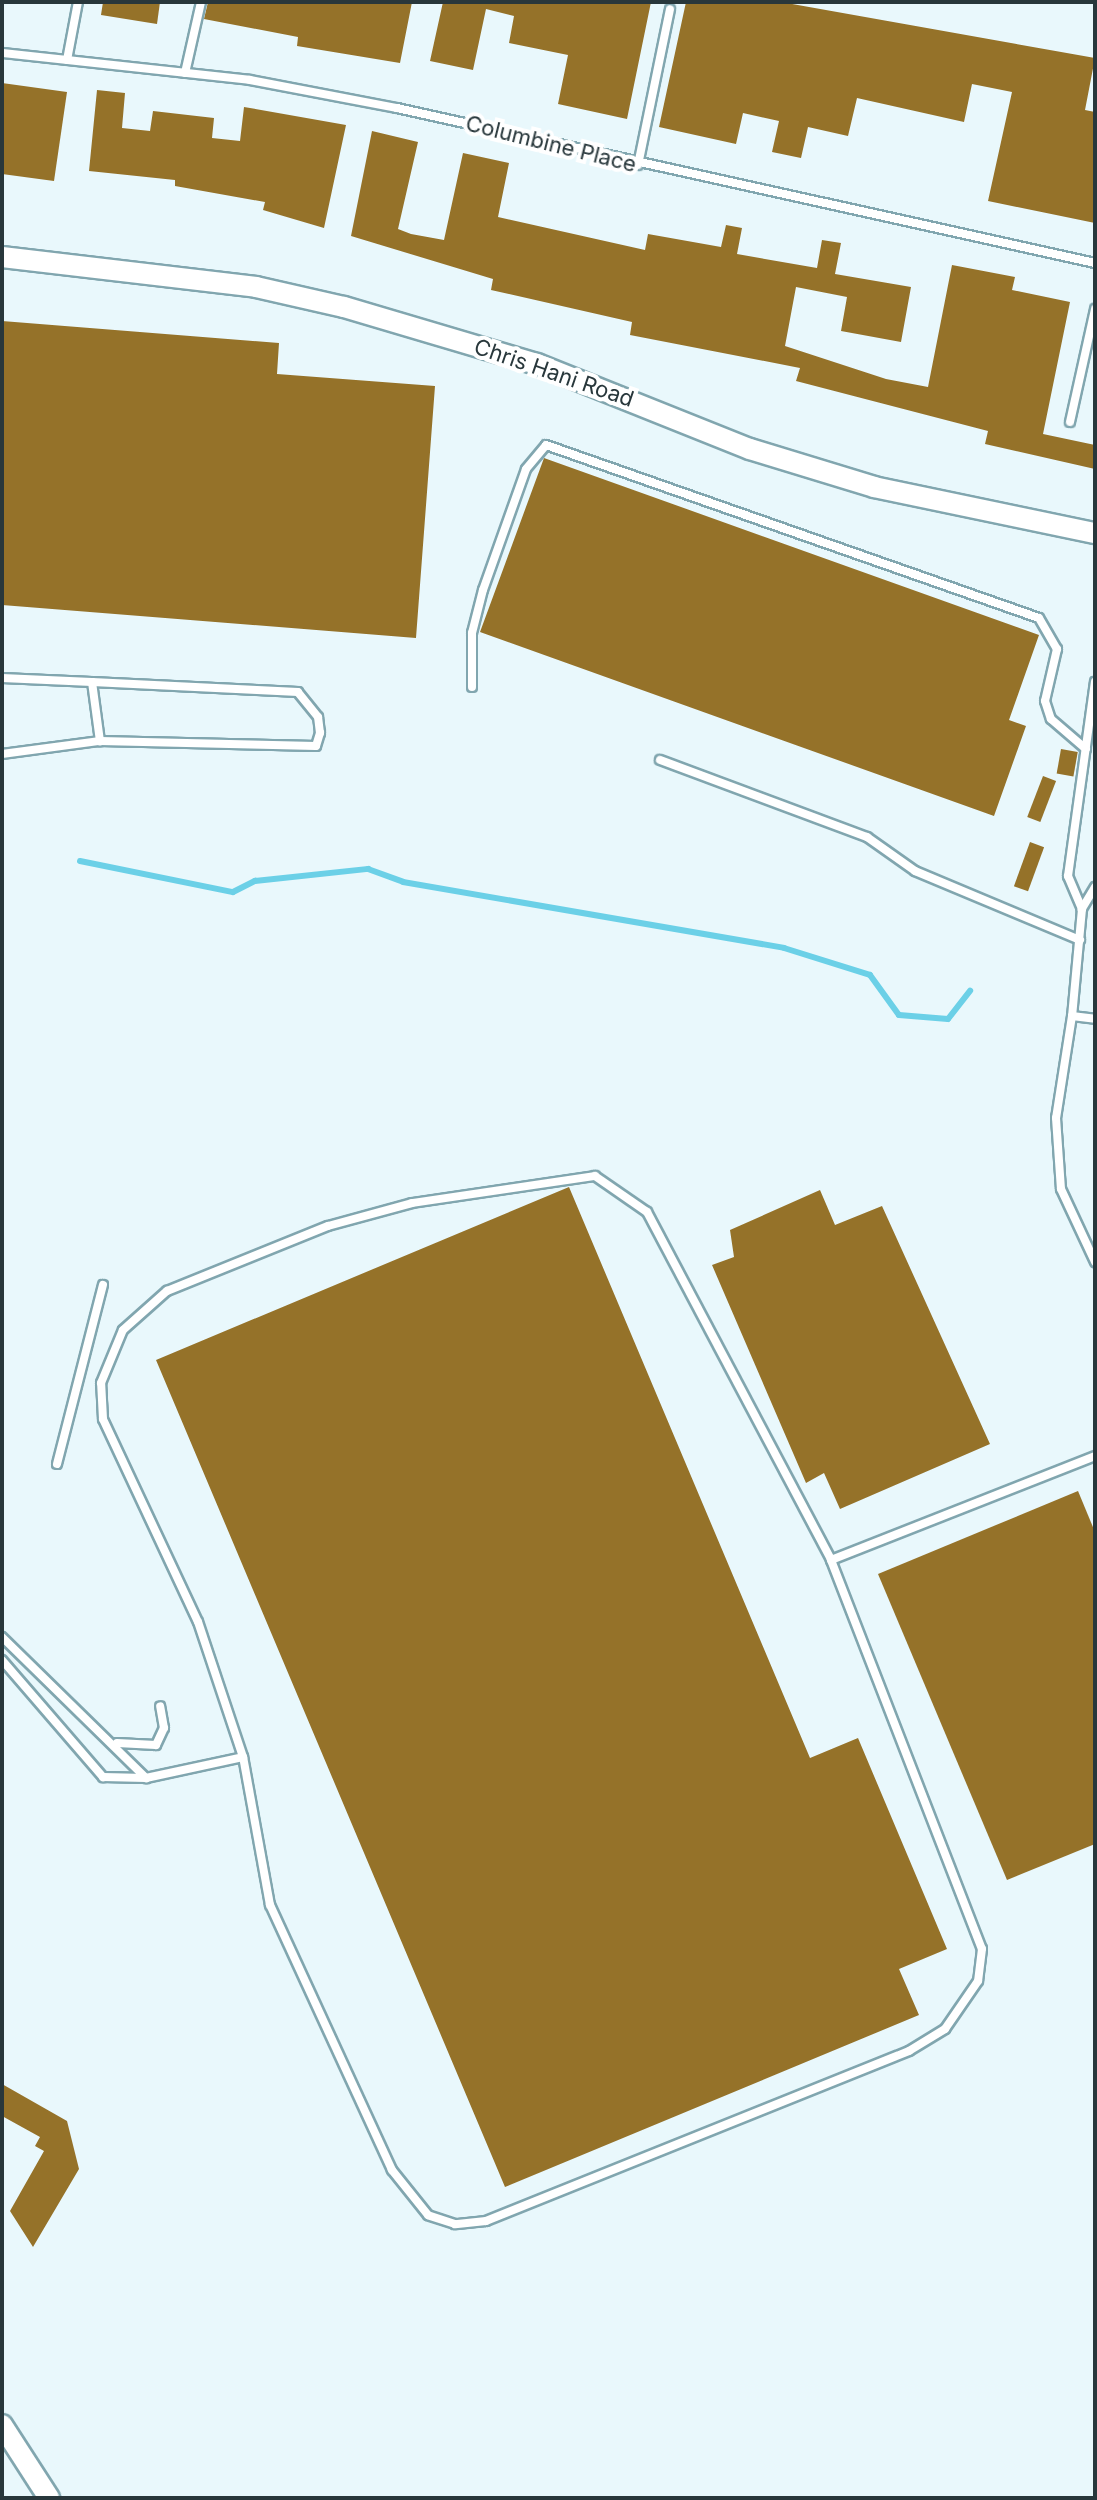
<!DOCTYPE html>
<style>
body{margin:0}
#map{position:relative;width:1097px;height:2500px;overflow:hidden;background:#e9f8fc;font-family:Inter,sans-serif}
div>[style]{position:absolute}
.stream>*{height:6px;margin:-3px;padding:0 3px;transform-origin:3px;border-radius:3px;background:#6bd0e7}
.building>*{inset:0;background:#957229;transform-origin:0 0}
.roads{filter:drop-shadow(2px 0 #81a6af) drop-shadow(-2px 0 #81a6af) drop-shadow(0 2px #81a6af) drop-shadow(0 -2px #81a6af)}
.service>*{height:8px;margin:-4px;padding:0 4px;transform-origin:4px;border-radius:4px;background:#fff}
.tertiary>*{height:20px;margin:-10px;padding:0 10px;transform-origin:10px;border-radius:10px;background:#fff}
span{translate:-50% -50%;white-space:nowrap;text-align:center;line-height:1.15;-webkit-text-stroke:8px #fff;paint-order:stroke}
.street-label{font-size:22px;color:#28373b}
.frame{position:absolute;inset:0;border:4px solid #28373b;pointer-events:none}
</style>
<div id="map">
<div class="stream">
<div style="left:80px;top:861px;width:156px;rotate:11.5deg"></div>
<div style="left:233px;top:892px;width:25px;rotate:-27deg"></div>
<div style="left:255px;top:881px;width:114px;rotate:-6.1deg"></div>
<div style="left:368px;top:869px;width:37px;rotate:20deg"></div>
<div style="left:403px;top:882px;width:387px;rotate:9.8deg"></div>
<div style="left:784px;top:948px;width:90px;rotate:17.4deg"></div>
<div style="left:870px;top:975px;width:49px;rotate:54.1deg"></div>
<div style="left:899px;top:1015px;width:49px;rotate:4.7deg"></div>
<div style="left:948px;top:1019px;width:36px;rotate:-52deg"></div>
</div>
<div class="building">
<div style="clip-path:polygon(103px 2px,160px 2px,157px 24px,101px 15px)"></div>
<div style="clip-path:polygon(208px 2px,412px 2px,400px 63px,297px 46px,298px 37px,204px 19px)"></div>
<div style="clip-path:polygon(443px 2px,651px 2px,627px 119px,558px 104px,568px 55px,509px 43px,514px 16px,486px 9px,473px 70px,430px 61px)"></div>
<div style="clip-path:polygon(686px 2px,781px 2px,1095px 58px,1085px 110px,1095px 112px,1095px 223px,988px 201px,1012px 92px,972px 84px,964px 122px,857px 98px,848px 136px,808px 127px,801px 158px,772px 152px,779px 121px,743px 113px,736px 144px,659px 127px)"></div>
<div style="clip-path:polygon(2px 83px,67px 92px,54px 181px,2px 174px)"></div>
<div style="clip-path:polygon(97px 90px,125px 93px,122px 128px,150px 131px,153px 111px,214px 118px,212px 138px,240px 141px,244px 107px,346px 125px,324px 228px,263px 210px,265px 202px,175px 186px,175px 180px,89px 171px)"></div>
<div style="clip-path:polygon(372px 131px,418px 142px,398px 229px,411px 234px,444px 240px,463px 153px,509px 163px,498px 217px,645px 250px,648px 234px,721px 247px,726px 225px,742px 228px,737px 254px,817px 268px,822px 240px,841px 243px,835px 274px,911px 287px,901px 342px,841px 331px,847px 297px,796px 287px,785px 346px,886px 379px,928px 387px,952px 265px,1015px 277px,1012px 290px,1070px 302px,1043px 434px,1095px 445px,1095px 469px,985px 444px,988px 431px,796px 381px,800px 368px,630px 335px,632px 322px,491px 290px,493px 279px,351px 236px)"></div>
<div style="clip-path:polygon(2px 321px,279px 343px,277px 374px,435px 386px,416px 638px,2px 605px)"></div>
<div style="clip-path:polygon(544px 458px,1039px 635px,1009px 720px,1026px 726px,994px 816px,480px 632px)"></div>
<div style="left:1061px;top:749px;width:17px;height:25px;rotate:10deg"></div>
<div style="left:1043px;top:776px;width:14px;height:44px;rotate:21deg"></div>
<div style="left:1030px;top:842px;width:15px;height:47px;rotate:20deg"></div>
<div style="clip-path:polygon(569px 1187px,810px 1758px,858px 1738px,947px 1949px,899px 1969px,919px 2015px,505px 2187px,156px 1360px)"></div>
<div style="clip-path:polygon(820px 1190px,835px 1225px,882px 1206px,990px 1444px,840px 1509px,824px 1473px,806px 1483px,712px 1265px,734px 1257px,730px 1230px)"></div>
<div style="clip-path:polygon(1078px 1491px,1095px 1532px,1095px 1844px,1007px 1880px,878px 1574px)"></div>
<div style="clip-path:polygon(2px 2084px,67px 2121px,79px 2169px,33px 2247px,10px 2211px,44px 2151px,35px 2146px,40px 2137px,2px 2116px)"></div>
</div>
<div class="roads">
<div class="service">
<div style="left:2px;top:53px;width:249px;rotate:6.2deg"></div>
<div style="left:250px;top:80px;width:150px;rotate:10.8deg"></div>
<div style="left:397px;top:108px;width:715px;rotate:12.52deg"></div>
<div style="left:67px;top:60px;width:59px;rotate:-79.3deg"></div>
<div style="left:185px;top:73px;width:73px;rotate:-77.3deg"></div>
<div style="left:638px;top:165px;width:159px;rotate:-78.4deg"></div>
<div style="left:1070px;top:422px;width:116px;rotate:-77.5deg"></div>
<div style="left:2px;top:678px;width:90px;rotate:2.5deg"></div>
<div style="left:92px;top:682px;width:60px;rotate:82.3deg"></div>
<div style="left:472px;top:687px;width:54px;rotate:-90deg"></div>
<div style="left:472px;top:633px;width:44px;rotate:-75.7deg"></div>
<div style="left:483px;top:590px;width:128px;rotate:-70.4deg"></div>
<div style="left:526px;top:469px;width:31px;rotate:-50deg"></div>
<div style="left:546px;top:445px;width:522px;rotate:19.34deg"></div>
<div style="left:1039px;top:618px;width:36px;rotate:60deg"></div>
<div style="left:1057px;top:649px;width:53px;rotate:103deg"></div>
<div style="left:1045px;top:701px;width:19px;rotate:72deg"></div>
<div style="left:1051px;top:719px;width:46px;rotate:40.6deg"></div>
<div style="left:2px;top:754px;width:99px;rotate:-7.6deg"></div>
<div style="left:100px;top:741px;width:216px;rotate:1.3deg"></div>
<div style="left:316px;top:746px;width:14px;rotate:-73deg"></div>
<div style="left:320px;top:733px;width:16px;rotate:-97deg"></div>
<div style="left:318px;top:717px;width:32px;rotate:-129deg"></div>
<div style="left:298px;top:692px;width:206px;rotate:-177.2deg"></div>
<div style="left:660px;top:760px;width:221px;rotate:20.4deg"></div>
<div style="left:867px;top:837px;width:59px;rotate:35.3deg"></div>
<div style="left:915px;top:871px;width:179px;rotate:22.7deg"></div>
<div style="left:1095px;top:887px;width:26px;rotate:121deg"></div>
<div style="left:1082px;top:909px;width:107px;rotate:95.3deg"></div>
<div style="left:1072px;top:1016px;width:23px;rotate:7deg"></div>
<div style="left:1082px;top:909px;width:36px;rotate:-113deg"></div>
<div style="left:1068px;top:876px;width:196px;rotate:-82.1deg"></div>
<div style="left:1072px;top:1016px;width:103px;rotate:98.9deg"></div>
<div style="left:1056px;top:1118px;width:71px;rotate:86deg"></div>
<div style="left:1061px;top:1189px;width:81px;rotate:65deg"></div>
<div style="left:595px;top:1176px;width:63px;rotate:34.7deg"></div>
<div style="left:647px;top:1212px;width:394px;rotate:62.1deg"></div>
<div style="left:831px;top:1560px;width:417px;rotate:68.8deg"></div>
<div style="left:982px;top:1949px;width:32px;rotate:97deg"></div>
<div style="left:978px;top:1981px;width:58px;rotate:124.5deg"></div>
<div style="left:945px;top:2029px;width:42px;rotate:148.6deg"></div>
<div style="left:909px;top:2051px;width:456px;rotate:158.1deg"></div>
<div style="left:486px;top:2221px;width:31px;rotate:174deg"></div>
<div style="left:455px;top:2224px;width:28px;rotate:-162deg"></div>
<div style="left:428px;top:2215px;width:58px;rotate:-128.7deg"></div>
<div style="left:392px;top:2170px;width:292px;rotate:-114.7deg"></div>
<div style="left:270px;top:1905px;width:150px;rotate:-100.3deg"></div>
<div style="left:243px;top:1757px;width:142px;rotate:-108.4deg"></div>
<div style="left:198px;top:1622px;width:224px;rotate:-115.1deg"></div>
<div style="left:103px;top:1419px;width:36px;rotate:-93deg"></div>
<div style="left:101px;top:1383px;width:57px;rotate:-67.5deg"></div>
<div style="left:123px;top:1330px;width:59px;rotate:-41.6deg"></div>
<div style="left:167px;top:1291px;width:174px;rotate:-22deg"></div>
<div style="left:328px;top:1226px;width:87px;rotate:-15.3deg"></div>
<div style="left:412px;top:1203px;width:185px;rotate:-8.4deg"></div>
<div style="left:57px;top:1464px;width:185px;rotate:-75.6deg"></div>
<div style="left:831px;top:1560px;width:284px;rotate:-21.5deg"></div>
<div style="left:2px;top:1637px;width:202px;rotate:44.4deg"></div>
<div style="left:2px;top:1660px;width:155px;rotate:49.2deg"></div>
<div style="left:103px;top:1777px;width:43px;rotate:1.3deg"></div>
<div style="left:146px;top:1778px;width:99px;rotate:-12.2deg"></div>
<div style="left:117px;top:1743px;width:39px;rotate:3deg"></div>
<div style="left:156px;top:1745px;width:19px;rotate:-65deg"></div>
<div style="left:164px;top:1728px;width:22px;rotate:-100deg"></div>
</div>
<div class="tertiary">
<div style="left:2px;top:257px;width:256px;rotate:6.7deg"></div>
<div style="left:256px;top:287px;width:90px;rotate:12.8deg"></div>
<div style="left:344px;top:307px;width:201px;rotate:16.5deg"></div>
<div style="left:537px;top:364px;width:229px;rotate:21.8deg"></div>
<div style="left:750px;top:449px;width:130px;rotate:17deg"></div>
<div style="left:874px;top:487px;width:226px;rotate:11.8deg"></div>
<div style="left:2px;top:2425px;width:87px;rotate:57.2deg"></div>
</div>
</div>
<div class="street-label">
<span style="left:551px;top:144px;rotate:14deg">Columbine Place</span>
<span style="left:554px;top:373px;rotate:19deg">Chris Hani Road</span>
</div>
<div class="frame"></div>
</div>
